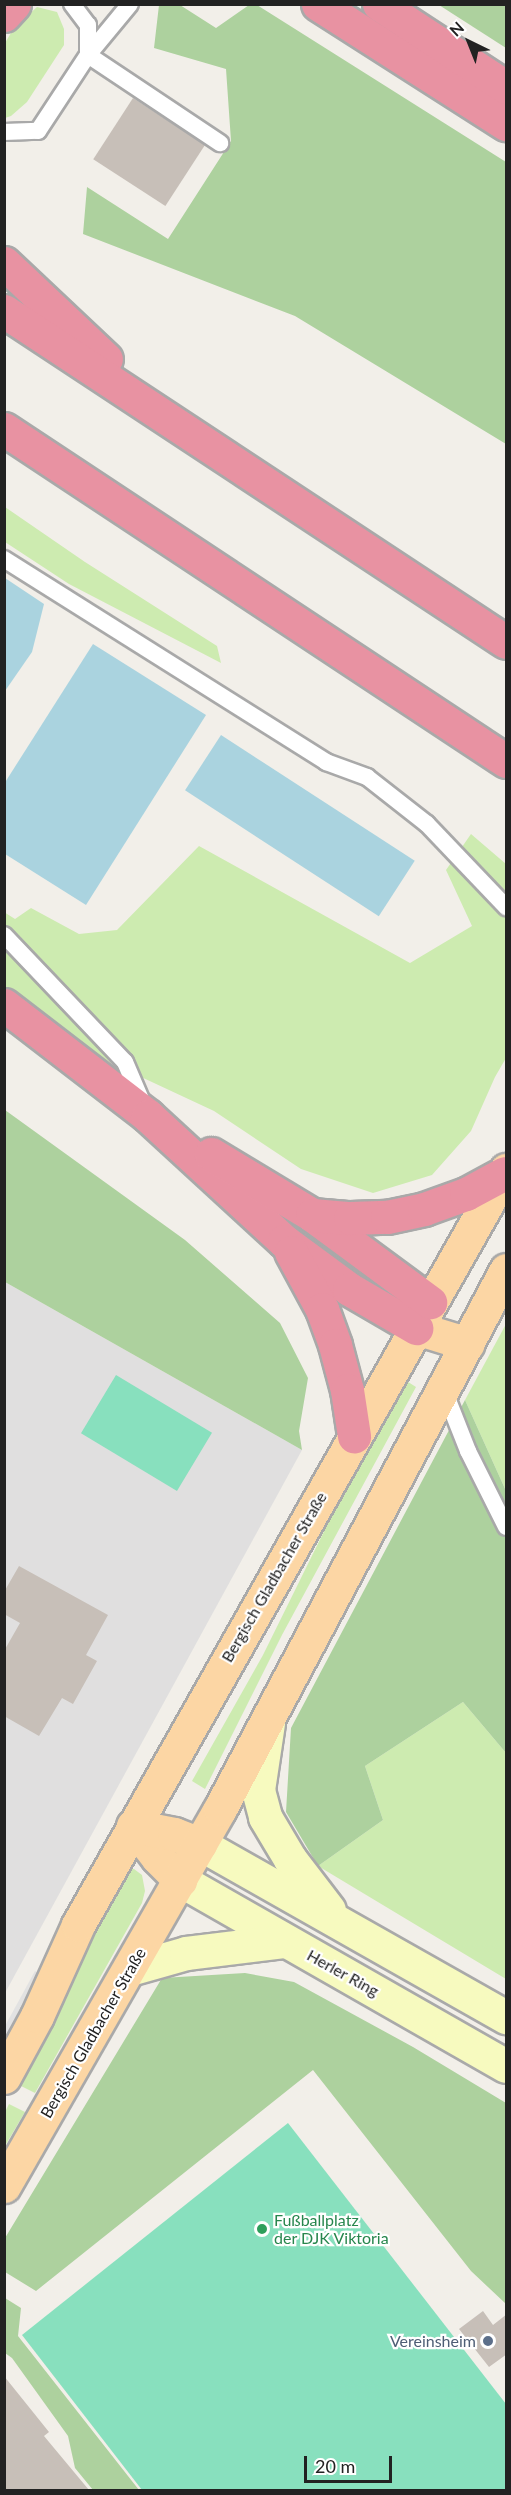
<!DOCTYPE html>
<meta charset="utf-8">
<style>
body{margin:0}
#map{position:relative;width:511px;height:2495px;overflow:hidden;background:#f2efe9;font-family:Lato,sans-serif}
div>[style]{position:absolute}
.residential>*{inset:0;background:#e0dfdf}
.grass>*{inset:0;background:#cdebb0}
.forest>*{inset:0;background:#add19e}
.pitch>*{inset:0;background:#88e0be;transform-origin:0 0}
.parking>*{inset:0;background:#e2e2e2}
.water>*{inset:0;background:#aad3df;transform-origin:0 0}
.building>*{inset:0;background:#c7bfb8;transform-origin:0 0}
.roads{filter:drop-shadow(2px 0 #a9a9a9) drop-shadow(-2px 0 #a9a9a9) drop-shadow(0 2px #a9a9a9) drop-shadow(0 -2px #a9a9a9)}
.lane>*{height:16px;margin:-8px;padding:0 8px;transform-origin:8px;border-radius:8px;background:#fff}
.secondary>*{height:33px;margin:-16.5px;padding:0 16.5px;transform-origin:16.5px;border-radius:16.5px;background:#f7fabf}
.primary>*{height:33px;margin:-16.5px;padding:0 16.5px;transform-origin:16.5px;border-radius:16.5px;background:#fcd6a4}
.highway>*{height:33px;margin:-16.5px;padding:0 16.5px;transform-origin:16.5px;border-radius:16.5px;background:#e892a2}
.dots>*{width:16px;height:16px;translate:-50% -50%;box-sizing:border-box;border:3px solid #fff;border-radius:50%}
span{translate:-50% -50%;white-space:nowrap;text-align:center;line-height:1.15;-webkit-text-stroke:4.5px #fff;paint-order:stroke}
.street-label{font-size:16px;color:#222}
.leisure-label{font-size:16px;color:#27864d}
.left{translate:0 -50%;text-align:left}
.service-label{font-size:16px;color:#4e5e75}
.right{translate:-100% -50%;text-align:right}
.frame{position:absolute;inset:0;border:6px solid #222;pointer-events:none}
.north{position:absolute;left:439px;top:12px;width:60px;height:60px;-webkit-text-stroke:4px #fff;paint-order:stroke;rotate:317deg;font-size:16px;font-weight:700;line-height:24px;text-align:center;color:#222}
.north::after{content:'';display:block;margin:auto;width:21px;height:27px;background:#222;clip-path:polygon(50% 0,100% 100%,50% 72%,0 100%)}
.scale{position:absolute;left:304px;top:2456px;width:88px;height:27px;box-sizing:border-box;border:3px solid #222;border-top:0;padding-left:8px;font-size:18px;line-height:21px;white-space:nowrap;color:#222;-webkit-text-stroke:4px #fff;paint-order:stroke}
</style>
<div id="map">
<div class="residential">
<div style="clip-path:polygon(5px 1282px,302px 1450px,5px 1993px)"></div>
</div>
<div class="grass">
<div style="clip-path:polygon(37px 7px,57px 12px,64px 29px,64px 45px,27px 102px,11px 116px,5px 118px,5px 43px,14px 28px)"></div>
<div style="clip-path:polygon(5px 507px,85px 562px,217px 646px,221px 663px,69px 584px,5px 542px)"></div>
<div style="clip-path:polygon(471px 834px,506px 864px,506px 1058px,495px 1077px,471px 1131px,432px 1175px,373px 1193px,301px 1169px,214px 1111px,94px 1055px,5px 986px,4px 912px,15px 919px,31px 908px,79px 934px,117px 930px,199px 846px,410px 963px,472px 926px,446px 870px)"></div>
<div style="clip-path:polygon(506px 1324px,506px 1491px,465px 1400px)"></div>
<div style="clip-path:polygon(405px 1380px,416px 1387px,282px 1635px,205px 1789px,192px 1781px,263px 1655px,340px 1499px)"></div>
<div style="clip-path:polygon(463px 1702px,506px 1753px,506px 1979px,318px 1866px,383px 1820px,365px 1766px)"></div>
<div style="clip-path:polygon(124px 1869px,134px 1869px,142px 1875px,145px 1891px,142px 1903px,35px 2093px,19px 2085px,48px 2032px,111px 1883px)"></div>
<div style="clip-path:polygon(9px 2104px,25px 2112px,5px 2146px,5px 2112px)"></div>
</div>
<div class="forest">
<div style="clip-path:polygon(159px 5px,180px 5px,216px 28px,249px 5px,257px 5px,506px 162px,506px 444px,295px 316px,83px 234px,87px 187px,168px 239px,231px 141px,226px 69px,154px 48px)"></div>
<div style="clip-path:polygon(439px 5px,506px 5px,506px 48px)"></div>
<div style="clip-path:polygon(5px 1110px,185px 1240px,280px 1323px,308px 1378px,299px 1431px,302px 1450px,5px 1282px)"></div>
<div style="clip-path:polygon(465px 1400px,506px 1491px,506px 1753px,463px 1702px,365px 1766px,383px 1820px,318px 1866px,286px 1812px,291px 1728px)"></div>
<div style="clip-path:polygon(245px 1973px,294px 1982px,413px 2047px,506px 2103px,506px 2304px,471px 2271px,313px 2070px,36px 2291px,5px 2272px,5px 2238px,162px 1978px)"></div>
<div style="clip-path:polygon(5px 2298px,21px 2308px,18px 2336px,139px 2490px,93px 2490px,75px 2468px,68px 2436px,12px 2358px,5px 2353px)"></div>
</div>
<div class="pitch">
<div style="left:116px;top:1375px;width:112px;height:68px;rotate:31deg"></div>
<div style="clip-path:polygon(288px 2123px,506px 2404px,506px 2490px,142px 2490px,22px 2335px)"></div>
</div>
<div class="parking">
<div style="clip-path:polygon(35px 1971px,44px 1977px,5px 2048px,5px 2026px)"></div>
</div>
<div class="water">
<div style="clip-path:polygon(5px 578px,44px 604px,32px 652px,5px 691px)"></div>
<div style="clip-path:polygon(93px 644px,206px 715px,86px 905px,5px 854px,4px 784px)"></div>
<div style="left:221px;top:735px;width:231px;height:66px;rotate:33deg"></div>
</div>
<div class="building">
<div style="left:133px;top:98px;width:86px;height:73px;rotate:33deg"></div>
<div style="clip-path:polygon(19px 1566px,108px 1615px,86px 1655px,97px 1661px,73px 1704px,62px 1698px,39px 1736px,4px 1716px,4px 1651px,20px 1623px,4px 1614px,4px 1592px)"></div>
<div style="clip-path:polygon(483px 2311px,493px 2325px,507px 2314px,507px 2354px,489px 2367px,459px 2329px)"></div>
<div style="clip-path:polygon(4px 2376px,49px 2432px,44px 2436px,89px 2490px,4px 2490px)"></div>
</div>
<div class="roads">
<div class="lane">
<div style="left:72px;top:4px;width:26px;rotate:53deg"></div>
<div style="left:88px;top:25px;width:30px;rotate:90deg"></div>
<div style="left:88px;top:55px;width:159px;rotate:33.7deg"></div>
<div style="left:4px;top:132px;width:34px;rotate:-2deg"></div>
<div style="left:38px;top:131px;width:91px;rotate:-56.7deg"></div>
<div style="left:88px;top:55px;width:66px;rotate:-50.5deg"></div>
<div style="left:4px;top:559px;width:381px;rotate:32.2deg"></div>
<div style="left:326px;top:762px;width:44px;rotate:20.1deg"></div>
<div style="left:367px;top:777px;width:76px;rotate:38.1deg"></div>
<div style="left:427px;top:824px;width:115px;rotate:46.4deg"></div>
<div style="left:4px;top:935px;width:175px;rotate:46.4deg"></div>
<div style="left:125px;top:1062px;width:46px;rotate:66.8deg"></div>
<div style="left:444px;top:1390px;width:66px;rotate:68.5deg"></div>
<div style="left:468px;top:1451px;width:85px;rotate:63.4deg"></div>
</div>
<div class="secondary">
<div style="left:268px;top:1723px;width:68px;rotate:98.5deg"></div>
<div style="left:258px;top:1790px;width:28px;rotate:75deg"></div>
<div style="left:265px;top:1817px;width:49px;rotate:59.2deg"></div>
<div style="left:290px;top:1859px;width:64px;rotate:52.6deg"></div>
<div style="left:200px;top:1844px;width:352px;rotate:29.5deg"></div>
<div style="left:180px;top:1880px;width:375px;rotate:29.7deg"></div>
<div style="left:130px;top:1969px;width:58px;rotate:-15.9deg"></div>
<div style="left:186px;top:1953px;width:100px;rotate:-6.9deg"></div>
</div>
<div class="primary">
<div style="left:416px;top:1328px;width:54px;rotate:17.1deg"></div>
<div style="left:133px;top:1826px;width:39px;rotate:52deg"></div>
<div style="left:157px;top:1857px;width:33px;rotate:45deg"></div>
<div style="left:133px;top:1826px;width:42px;rotate:11deg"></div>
<div style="left:174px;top:1834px;width:28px;rotate:21deg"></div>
<div style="left:4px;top:2077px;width:69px;rotate:-61.6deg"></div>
<div style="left:37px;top:2016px;width:100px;rotate:-65.7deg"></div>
<div style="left:78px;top:1925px;width:868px;rotate:-60.45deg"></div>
<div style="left:4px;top:2186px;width:434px;rotate:-60.2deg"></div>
<div style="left:220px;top:1809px;width:610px;rotate:-62.05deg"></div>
</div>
<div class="highway">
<div style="left:318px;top:4px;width:223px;rotate:32.6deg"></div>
<div style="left:379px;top:4px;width:152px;rotate:33.2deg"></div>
<div style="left:4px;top:15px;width:15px;rotate:-48deg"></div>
<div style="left:4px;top:263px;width:140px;rotate:43.3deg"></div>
<div style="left:4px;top:311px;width:601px;rotate:33.4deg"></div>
<div style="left:4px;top:429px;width:602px;rotate:33.48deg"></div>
<div style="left:4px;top:1005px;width:182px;rotate:37.6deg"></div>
<div style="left:148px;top:1116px;width:185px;rotate:42.6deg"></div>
<div style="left:284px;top:1241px;width:81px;rotate:36.4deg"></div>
<div style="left:349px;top:1289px;width:78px;rotate:30.2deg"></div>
<div style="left:211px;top:1154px;width:118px;rotate:31.1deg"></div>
<div style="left:312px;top:1215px;width:147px;rotate:36.4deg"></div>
<div style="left:312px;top:1215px;width:38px;rotate:5deg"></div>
<div style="left:350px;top:1218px;width:37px;rotate:-2deg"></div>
<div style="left:387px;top:1217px;width:38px;rotate:-12deg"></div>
<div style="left:424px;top:1209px;width:45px;rotate:-19.7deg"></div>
<div style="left:466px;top:1194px;width:44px;rotate:-28.3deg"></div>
<div style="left:291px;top:1252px;width:65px;rotate:61.5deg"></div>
<div style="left:322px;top:1309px;width:38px;rotate:70deg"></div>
<div style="left:335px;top:1345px;width:47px;rotate:75.1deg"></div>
<div style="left:347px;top:1390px;width:47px;rotate:81.3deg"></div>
</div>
</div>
<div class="dots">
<div style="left:262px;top:2229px;background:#2e9e5b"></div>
<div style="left:488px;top:2341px;background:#5c6f8a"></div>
</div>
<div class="street-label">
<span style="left:274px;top:1577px;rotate:-60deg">Bergisch Gladbacher Straße</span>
<span style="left:343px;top:1973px;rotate:29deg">Herler Ring</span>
<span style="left:93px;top:2033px;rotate:-60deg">Bergisch Gladbacher Straße</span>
</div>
<div class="leisure-label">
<span class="left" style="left:274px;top:2229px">Fußballplatz<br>der DJK Viktoria</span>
</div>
<div class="service-label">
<span class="right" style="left:476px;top:2341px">Vereinsheim</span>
</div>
<div class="frame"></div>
<div class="north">N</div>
<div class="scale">20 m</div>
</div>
